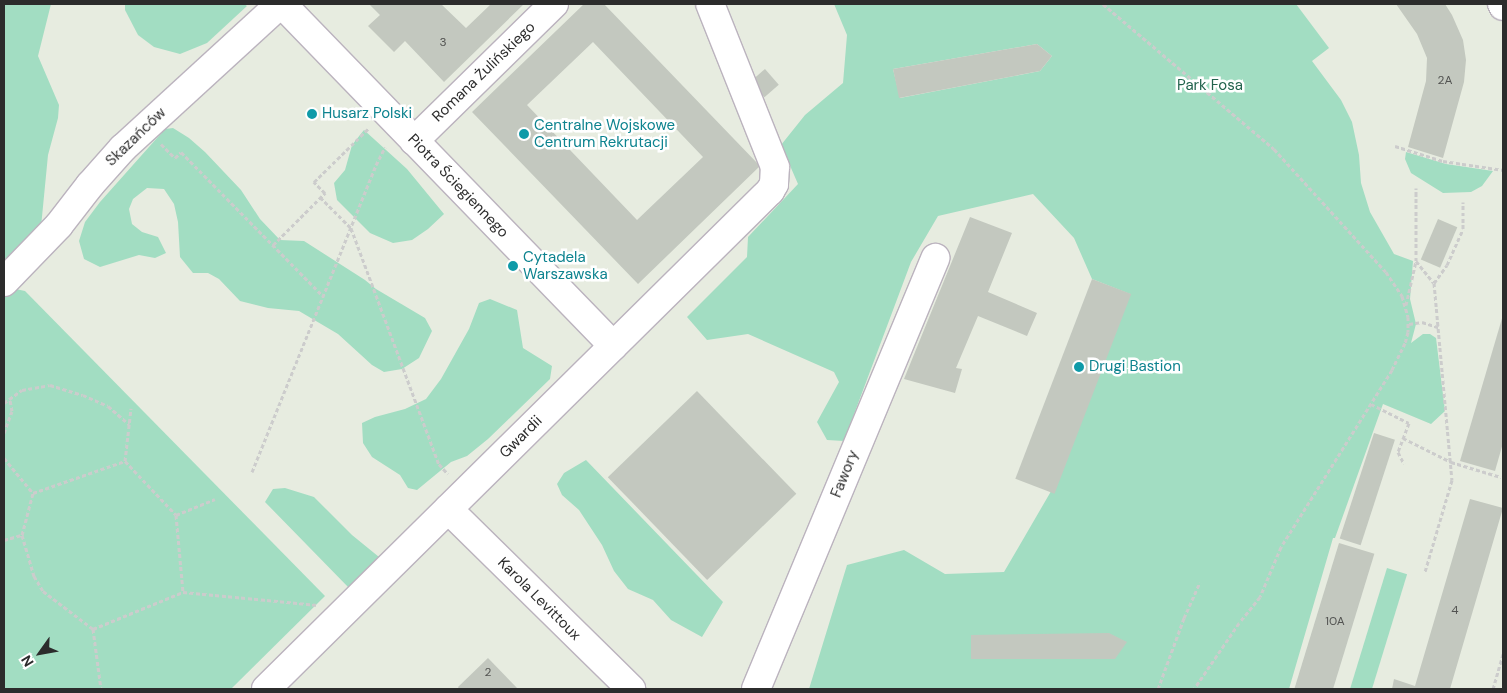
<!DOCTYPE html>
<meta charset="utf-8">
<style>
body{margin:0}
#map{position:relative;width:1507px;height:693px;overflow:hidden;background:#e7ece0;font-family:"DM Sans",sans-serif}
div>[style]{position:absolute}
.green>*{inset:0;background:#a2ddc2;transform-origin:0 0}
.building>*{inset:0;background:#c3c8bf;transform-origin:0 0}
.path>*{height:3px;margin-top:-1.5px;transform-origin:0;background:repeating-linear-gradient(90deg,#ccc 0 4px,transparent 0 6.5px)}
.roads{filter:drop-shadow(1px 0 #bbb3be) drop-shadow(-1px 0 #bbb3be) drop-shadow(0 1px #bbb3be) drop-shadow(0 -1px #bbb3be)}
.minor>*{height:28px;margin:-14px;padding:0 14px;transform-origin:14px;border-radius:14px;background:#fff}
.dots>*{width:14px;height:14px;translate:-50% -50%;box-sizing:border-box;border:2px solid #fff;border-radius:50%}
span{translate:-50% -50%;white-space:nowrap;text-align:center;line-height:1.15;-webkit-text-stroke:5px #fff;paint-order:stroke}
.number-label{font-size:12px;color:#525351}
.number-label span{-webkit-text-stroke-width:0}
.street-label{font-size:15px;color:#2c2c2c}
.park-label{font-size:15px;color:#22634d}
.culture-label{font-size:15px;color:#0d838f}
.left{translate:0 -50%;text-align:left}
.frame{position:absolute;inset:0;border:5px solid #2c2c2c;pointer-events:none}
.north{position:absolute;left:15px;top:628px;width:50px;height:50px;-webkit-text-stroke:4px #fff;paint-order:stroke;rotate:238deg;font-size:14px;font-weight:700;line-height:20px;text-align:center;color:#2c2c2c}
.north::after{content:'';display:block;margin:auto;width:18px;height:22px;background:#2c2c2c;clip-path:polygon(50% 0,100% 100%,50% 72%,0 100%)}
</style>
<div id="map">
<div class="green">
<div style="clip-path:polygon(4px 4px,51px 4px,38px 56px,59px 105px,58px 118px,48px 155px,41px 227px,4px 273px)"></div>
<div style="clip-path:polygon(125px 4px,244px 4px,247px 6px,207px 43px,180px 54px,154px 47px,138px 35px,125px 10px)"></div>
<div style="clip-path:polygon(evenodd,834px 4px,1296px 4px,1329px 48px,1312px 61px,1341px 100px,1352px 122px,1359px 155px,1361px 183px,1370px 212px,1394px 254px,1413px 261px,1410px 299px,1416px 324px,1411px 343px,1423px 334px,1430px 334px,1436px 338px,1445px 411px,1431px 424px,1383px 404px,1335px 538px,1333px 538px,1289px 689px,809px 689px,847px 565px,904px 550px,945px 574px,1004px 572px,1050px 493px,1130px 294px,1092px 279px,1074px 238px,1033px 194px,938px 216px,911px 262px,844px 441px,827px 440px,817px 422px,839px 382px,834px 372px,748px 334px,707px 340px,687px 317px,747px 257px,748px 237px,798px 184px,781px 145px,805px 115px,843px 83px,847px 35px,834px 4px,1037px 44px,1052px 56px,1040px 71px,900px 98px,893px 69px,1037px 44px)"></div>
<div style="clip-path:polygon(173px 128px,189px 138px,205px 152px,241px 190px,260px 219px,280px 240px,304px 241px,365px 280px,376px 289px,425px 318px,432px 331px,419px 358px,402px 369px,384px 372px,372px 365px,338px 334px,299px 311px,268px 308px,240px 301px,219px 279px,208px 273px,193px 273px,180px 257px,178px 222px,174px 204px,164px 189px,147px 188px,133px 199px,129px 209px,132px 224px,142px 232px,158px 237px,166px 253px,155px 258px,139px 255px,100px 267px,84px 259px,79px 241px,85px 222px,100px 202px,165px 129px)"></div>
<div style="clip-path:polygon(364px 130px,407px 169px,444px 214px,428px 229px,412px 240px,393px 243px,370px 233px,337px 200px,334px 183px,345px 170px,352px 145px)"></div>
<div style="clip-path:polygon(1406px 152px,1446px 164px,1493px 171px,1482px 186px,1471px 192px,1443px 193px,1411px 173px,1405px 159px)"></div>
<div style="clip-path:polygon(6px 287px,25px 291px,325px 596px,231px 689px,4px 689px,4px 290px)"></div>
<div style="clip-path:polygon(490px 299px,517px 310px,523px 348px,552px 366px,550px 379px,488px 439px,467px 456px,451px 462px,417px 490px,408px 488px,400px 475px,372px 457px,363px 443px,362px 423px,375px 417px,405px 409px,426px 399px,441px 379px,469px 329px,479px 303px)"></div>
<div style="clip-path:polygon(586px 460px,723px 602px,702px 637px,671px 620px,653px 600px,628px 589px,614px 571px,602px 545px,579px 510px,562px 495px,557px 484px,564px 473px)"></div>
<div style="clip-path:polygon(285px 488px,314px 497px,352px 535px,379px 557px,349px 588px,265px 502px,273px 489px)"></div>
<div style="left:1387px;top:568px;width:21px;height:126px;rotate:17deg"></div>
</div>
<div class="building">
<div style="clip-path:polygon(369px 4px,441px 4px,466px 28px,491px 4px,524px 4px,444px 82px,405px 41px,394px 52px,368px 26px,380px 15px)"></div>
<div style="clip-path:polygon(evenodd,584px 4px,604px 4px,760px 166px,638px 284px,472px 112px,584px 4px,593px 42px,703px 157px,637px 220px,527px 105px,593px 42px)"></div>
<div style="clip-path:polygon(1396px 4px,1445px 4px,1452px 15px,1463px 40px,1466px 60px,1464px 82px,1443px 158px,1408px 147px,1426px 81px,1427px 58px,1417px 34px)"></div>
<div style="clip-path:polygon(1037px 44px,1052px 56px,1040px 71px,899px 98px,893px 69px)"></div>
<div style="left:765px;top:69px;width:21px;height:19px;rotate:49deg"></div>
<div style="clip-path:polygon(970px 217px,1012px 233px,988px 292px,1037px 313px,1027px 336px,978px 316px,956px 368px,962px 369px,955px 393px,904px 379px)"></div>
<div style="left:1438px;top:219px;width:21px;height:44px;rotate:23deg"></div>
<div style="left:1092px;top:279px;width:42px;height:214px;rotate:21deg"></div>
<div style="clip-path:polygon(1503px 315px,1503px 443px,1495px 471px,1460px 461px)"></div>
<div style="left:697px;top:391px;width:143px;height:124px;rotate:46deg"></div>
<div style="left:1374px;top:433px;width:22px;height:111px;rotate:18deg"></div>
<div style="clip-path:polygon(1470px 499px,1503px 508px,1450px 689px,1392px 689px,1394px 679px,1415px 686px)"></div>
<div style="left:1339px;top:543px;width:37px;height:152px;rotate:17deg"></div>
<div style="clip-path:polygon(1109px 633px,1127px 642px,1115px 659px,971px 659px,971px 635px)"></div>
<div style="clip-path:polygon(488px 658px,518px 689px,459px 689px,458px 687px)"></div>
</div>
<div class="path">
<div style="left:1103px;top:4px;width:224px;rotate:40.3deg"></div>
<div style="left:1274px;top:149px;width:166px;rotate:47.7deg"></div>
<div style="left:1386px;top:272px;width:29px;rotate:56deg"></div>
<div style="left:1402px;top:296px;width:22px;rotate:74deg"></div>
<div style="left:1408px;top:317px;width:15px;rotate:90deg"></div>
<div style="left:1408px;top:332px;width:11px;rotate:105deg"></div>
<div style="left:1405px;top:343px;width:30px;rotate:116deg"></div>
<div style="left:1392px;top:370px;width:209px;rotate:122.1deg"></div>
<div style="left:1281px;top:547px;width:54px;rotate:112.8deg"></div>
<div style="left:1260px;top:597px;width:33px;rotate:129deg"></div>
<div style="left:1239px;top:623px;width:80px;rotate:124.3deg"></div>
<div style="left:161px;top:144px;width:20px;rotate:45deg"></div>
<div style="left:175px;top:158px;width:8px;rotate:-45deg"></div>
<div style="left:181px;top:152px;width:202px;rotate:45.4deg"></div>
<div style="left:1395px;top:146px;width:50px;rotate:17.4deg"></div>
<div style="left:1443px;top:161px;width:61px;rotate:8.5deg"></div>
<div style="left:320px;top:197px;width:44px;rotate:45deg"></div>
<div style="left:351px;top:228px;width:252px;rotate:69.6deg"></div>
<div style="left:439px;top:464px;width:13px;rotate:48deg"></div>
<div style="left:273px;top:245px;width:74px;rotate:-45deg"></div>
<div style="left:325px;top:193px;width:16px;rotate:-135deg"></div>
<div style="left:314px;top:182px;width:77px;rotate:-44.5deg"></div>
<div style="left:1416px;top:261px;width:28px;rotate:51deg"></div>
<div style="left:1434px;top:283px;width:198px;rotate:84.8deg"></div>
<div style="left:1452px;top:480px;width:96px;rotate:106.4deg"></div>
<div style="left:1434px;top:283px;width:22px;rotate:-54deg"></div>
<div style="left:1447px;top:265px;width:39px;rotate:-66deg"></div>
<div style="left:1463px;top:229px;width:27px;rotate:-90deg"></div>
<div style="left:1406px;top:305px;width:45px;rotate:-77.2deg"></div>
<div style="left:1416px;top:261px;width:73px;rotate:-90deg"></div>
<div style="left:1409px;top:324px;width:13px;rotate:-9deg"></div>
<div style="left:1422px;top:322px;width:19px;rotate:18deg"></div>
<div style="left:4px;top:403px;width:22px;rotate:-36deg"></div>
<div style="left:22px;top:390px;width:28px;rotate:-10deg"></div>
<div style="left:50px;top:385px;width:34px;rotate:17deg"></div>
<div style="left:83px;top:395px;width:27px;rotate:24deg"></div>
<div style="left:108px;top:406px;width:28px;rotate:41deg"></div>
<div style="left:1371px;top:404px;width:42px;rotate:26.6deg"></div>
<div style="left:1409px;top:423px;width:31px;rotate:111deg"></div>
<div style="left:1398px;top:452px;width:13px;rotate:63deg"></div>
<div style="left:4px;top:433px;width:23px;rotate:-70deg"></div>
<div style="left:12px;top:411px;width:11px;rotate:-100deg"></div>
<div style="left:1403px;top:438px;width:54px;rotate:26.6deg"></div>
<div style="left:1451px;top:462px;width:52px;rotate:16.7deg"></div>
<div style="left:4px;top:458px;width:45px;rotate:50.4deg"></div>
<div style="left:125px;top:461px;width:53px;rotate:-83.5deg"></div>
<div style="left:252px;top:472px;width:331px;rotate:-68deg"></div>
<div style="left:376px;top:165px;width:20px;rotate:-63deg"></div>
<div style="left:176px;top:515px;width:42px;rotate:-22.3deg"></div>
<div style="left:22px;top:535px;width:43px;rotate:-75.3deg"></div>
<div style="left:33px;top:493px;width:97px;rotate:-19.2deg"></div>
<div style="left:125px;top:461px;width:74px;rotate:46.6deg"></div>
<div style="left:176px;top:515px;width:77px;rotate:84.8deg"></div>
<div style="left:4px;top:540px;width:19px;rotate:-16deg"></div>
<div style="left:22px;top:535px;width:43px;rotate:73.7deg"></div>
<div style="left:34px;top:576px;width:17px;rotate:59deg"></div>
<div style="left:43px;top:591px;width:63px;rotate:37.2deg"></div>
<div style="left:93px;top:629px;width:61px;rotate:82.4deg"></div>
<div style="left:93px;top:629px;width:97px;rotate:-22.3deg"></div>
<div style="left:183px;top:592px;width:135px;rotate:5.5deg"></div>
<div style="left:1158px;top:689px;width:76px;rotate:-69.9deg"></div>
<div style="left:1184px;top:618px;width:39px;rotate:-66deg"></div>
<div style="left:1493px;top:689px;width:37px;rotate:-74deg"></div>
</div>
<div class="roads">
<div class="minor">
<div style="left:282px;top:4px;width:476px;rotate:45.9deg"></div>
<div style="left:1502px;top:4px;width:2px;rotate:63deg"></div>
<div style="left:414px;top:141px;width:196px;rotate:-44.4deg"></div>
<div style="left:4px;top:282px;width:79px;rotate:-46deg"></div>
<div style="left:59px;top:225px;width:51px;rotate:-52.2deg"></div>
<div style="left:90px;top:185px;width:50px;rotate:-48.3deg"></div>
<div style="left:123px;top:148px;width:213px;rotate:-42.5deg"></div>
<div style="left:448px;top:509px;width:257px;rotate:44.5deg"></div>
<div style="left:266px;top:689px;width:709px;rotate:-44.66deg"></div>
<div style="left:770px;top:191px;width:8px;rotate:-60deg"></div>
<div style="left:774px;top:184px;width:17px;rotate:-87deg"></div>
<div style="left:775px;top:167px;width:175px;rotate:-111.7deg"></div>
<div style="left:756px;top:689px;width:467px;rotate:-67.4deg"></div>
</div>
</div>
<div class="dots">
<div style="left:312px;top:114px;background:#0f9aa8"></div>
<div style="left:524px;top:134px;background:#0f9aa8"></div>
<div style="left:513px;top:266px;background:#0f9aa8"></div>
<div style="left:1079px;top:367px;background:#0f9aa8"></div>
</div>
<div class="number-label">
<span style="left:443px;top:43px">3</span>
<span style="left:1445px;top:81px">2A</span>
<span style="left:1455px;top:611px">4</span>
<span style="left:1335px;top:622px">10A</span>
<span style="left:488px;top:673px">2</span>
</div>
<div class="street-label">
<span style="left:484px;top:72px;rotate:-44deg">Romana Żulińskiego</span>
<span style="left:136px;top:137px;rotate:-44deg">Skazańców</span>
<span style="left:458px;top:186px;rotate:46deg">Piotra Ściegiennego</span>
<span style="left:521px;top:437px;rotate:-45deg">Gwardii</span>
<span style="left:845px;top:474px;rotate:-68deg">Fawory</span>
<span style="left:539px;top:599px;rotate:45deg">Karola Levittoux</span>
</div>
<div class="park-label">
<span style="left:1210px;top:86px">Park Fosa</span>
</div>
<div class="culture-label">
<span class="left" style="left:322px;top:114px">Husarz Polski</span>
<span class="left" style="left:534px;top:134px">Centralne Wojskowe<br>Centrum Rekrutacji</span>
<span class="left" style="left:523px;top:266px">Cytadela<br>Warszawska</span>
<span class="left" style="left:1089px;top:367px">Drugi Bastion</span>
</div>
<div class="frame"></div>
<div class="north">N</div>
</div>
